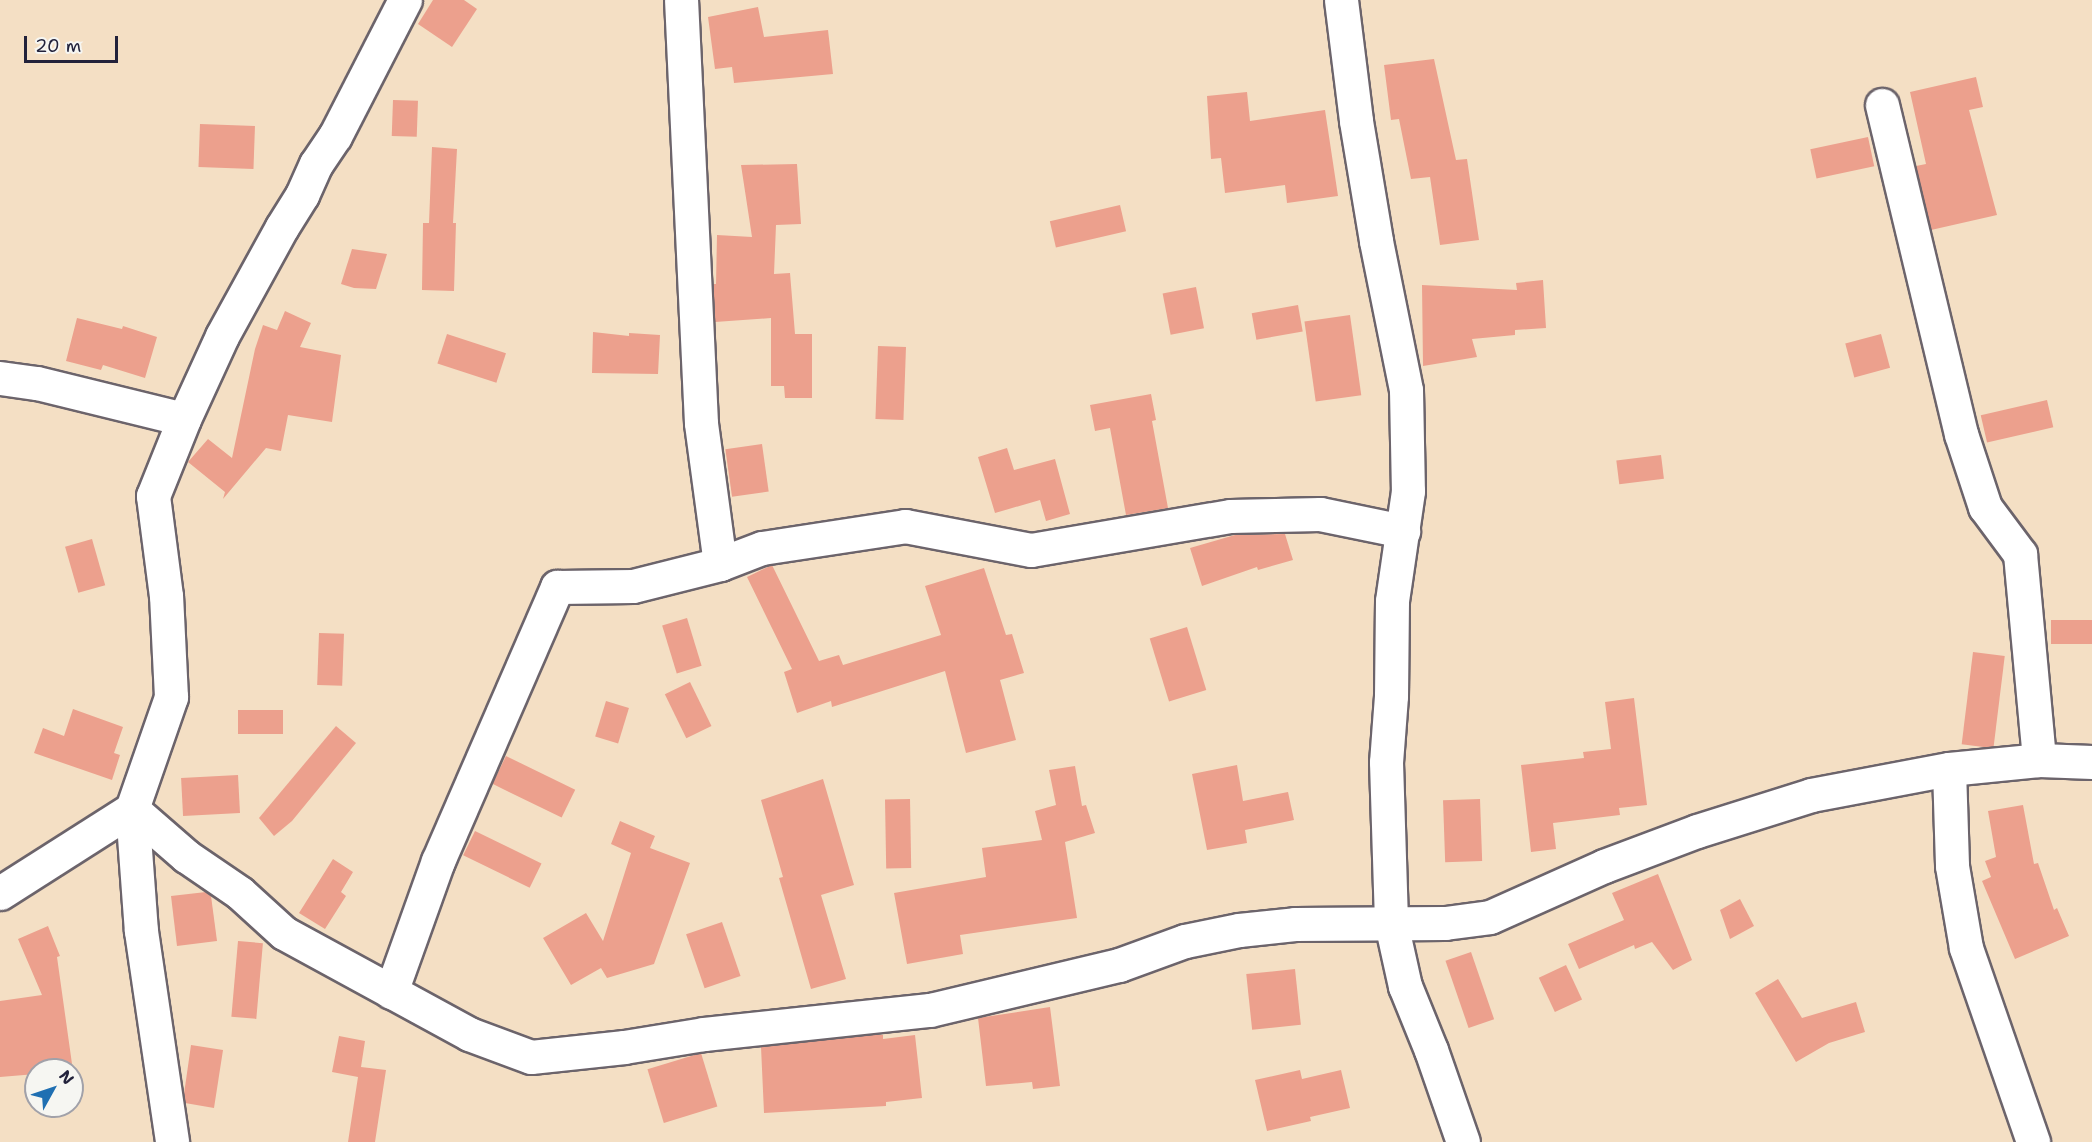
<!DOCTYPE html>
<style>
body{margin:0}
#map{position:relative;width:2092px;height:1142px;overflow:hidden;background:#f4dfc4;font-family:"Shantell Sans",sans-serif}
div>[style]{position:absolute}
.building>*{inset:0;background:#eca08d;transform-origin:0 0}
.roads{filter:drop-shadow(2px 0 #6c646b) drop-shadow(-2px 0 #6c646b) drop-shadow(0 2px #6c646b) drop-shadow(0 -2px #6c646b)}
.minor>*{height:33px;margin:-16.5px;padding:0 16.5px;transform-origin:16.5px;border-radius:16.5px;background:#fff}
span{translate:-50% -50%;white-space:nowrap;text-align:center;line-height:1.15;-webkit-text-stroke:5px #f6f6f2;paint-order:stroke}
.north{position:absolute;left:24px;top:1058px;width:60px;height:60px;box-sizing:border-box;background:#f6f6f2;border:2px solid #a1a1a9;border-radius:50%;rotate:50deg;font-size:16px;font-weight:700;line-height:24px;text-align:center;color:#22223b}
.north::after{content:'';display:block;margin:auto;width:21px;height:27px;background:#1f6fb2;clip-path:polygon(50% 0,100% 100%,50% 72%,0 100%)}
.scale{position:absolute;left:24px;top:36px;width:94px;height:27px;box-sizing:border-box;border:3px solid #22223b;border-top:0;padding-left:8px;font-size:18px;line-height:21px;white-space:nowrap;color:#22223b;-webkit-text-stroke:4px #f6f6f2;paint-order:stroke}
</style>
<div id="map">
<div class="building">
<div style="clip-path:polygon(433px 0,464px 0,477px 9px,452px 47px,418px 24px)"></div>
<div style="clip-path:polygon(758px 7px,764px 37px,828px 30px,833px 74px,734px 83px,732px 67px,715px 69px,708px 17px)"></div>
<div style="clip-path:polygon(1434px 59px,1456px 160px,1467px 159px,1479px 240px,1440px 245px,1430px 177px,1411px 179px,1399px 119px,1391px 120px,1384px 65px)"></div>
<div style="clip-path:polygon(1976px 77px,1983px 107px,1969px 110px,1997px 215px,1931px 230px,1916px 166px,1926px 164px,1910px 92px)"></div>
<div style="clip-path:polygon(1247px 92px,1250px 121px,1325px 110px,1338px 196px,1287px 203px,1285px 185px,1225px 193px,1221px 158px,1211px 159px,1207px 96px)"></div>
<div style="left:393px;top:100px;width:25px;height:36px;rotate:2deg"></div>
<div style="left:200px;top:124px;width:55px;height:43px;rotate:2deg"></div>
<div style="left:1868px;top:137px;width:30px;height:59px;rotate:78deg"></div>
<div style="clip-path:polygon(432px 147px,457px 149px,453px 223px,456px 223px,454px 291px,422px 290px,423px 223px,429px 223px)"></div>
<div style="clip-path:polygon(797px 164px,801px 224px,776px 225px,774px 274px,790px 273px,795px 334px,812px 334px,812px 398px,785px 398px,784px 386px,771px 386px,771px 318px,715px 322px,713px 284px,716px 284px,717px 235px,752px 237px,741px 165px)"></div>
<div style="left:1120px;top:205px;width:27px;height:72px;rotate:77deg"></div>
<div style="clip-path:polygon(352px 249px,387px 254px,376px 289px,354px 288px,341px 284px)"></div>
<div style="clip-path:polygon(1543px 280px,1546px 328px,1515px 330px,1515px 335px,1472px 339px,1477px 357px,1423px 366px,1422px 285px,1517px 290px,1516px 283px)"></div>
<div style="left:1196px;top:287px;width:42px;height:34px;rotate:79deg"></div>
<div style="left:1298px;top:305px;width:27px;height:47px;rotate:80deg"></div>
<div style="clip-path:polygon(285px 311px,311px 323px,300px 347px,341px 355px,332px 422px,288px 415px,281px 451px,266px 448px,223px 499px,225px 492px,188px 462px,208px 439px,232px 458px,255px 349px,263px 325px,277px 330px)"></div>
<div style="left:1350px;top:315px;width:81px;height:46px;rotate:82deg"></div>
<div style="clip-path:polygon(77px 318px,122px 329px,123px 326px,157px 337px,145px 378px,103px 365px,101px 370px,66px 361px)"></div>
<div style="clip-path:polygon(593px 332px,629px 336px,629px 333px,660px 335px,658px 374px,592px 373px)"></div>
<div style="left:447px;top:334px;width:62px;height:31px;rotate:18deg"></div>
<div style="left:1881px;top:334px;width:35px;height:37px;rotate:75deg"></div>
<div style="left:878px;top:346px;width:28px;height:73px;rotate:2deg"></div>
<div style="clip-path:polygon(1151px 394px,1156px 420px,1152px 421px,1168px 508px,1126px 515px,1110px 428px,1095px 431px,1090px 405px)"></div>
<div style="left:2047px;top:400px;width:28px;height:68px;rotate:77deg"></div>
<div style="left:762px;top:444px;width:48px;height:37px;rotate:82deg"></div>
<div style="clip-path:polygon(1007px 448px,1014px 470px,1055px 459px,1070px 514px,1046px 521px,1040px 500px,995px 513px,978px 457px)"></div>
<div style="left:1661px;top:455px;width:24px;height:45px;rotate:83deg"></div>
<div style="clip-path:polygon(1285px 534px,1293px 560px,1258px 570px,1257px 567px,1202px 586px,1190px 548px,1235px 535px)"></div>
<div style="left:92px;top:539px;width:48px;height:28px;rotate:74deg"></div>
<div style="clip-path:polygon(772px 565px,819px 661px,839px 655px,843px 665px,941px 635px,925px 586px,984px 568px,1006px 635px,1012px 634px,1024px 673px,1000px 680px,1016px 740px,966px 753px,945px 671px,832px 707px,831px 701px,797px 713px,784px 672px,792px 669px,747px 577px)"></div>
<div style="left:687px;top:618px;width:50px;height:26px;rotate:73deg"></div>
<div style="left:2051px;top:620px;width:41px;height:24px"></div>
<div style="left:1187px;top:627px;width:66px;height:39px;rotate:73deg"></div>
<div style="left:319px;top:633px;width:25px;height:52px;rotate:2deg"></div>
<div style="left:1973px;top:652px;width:32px;height:93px;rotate:7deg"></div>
<div style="left:690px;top:682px;width:49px;height:28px;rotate:64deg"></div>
<div style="clip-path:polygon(1634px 698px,1647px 805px,1619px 808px,1620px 815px,1553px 823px,1556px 849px,1531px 852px,1521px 765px,1584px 758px,1583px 752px,1611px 749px,1605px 702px)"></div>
<div style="left:606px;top:701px;width:24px;height:37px;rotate:17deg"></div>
<div style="clip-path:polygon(73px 709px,123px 727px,114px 753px,120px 755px,112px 780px,34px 753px,43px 728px,64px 736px)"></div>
<div style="left:283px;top:710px;width:24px;height:45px;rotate:90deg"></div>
<div style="clip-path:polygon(336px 726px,356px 743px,292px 821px,274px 836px,259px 818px)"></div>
<div style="left:506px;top:756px;width:77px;height:31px;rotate:26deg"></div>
<div style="clip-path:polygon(1237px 765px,1243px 801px,1288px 792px,1294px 820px,1245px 830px,1247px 843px,1207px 850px,1192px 774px)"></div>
<div style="clip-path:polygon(1075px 766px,1082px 806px,1086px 805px,1095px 833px,1065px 842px,1077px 918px,960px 935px,963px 954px,907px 964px,894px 893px,986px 877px,982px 848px,1042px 840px,1035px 811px,1056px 805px,1049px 770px)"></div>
<div style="left:238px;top:775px;width:38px;height:57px;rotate:87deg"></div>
<div style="clip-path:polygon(823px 779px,854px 885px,821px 895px,846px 979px,811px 989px,779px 878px,783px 877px,761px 800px)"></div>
<div style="left:910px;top:799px;width:69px;height:25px;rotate:89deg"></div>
<div style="left:1480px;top:799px;width:62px;height:37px;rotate:88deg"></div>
<div style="clip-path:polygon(2023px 805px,2034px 864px,2038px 863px,2054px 910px,2057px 908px,2069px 936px,2015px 959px,1982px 881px,1991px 877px,1985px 861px,1996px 857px,1988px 811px)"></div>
<div style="clip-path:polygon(620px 821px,655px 836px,650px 848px,690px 863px,654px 964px,607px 978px,601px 968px,571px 985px,543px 938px,586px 913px,603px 941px,631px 853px,611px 844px)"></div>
<div style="left:475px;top:831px;width:74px;height:27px;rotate:26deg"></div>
<div style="clip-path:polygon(333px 859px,353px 872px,341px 892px,346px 896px,325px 929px,299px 913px)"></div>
<div style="clip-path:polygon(1658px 874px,1692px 960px,1673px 970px,1652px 942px,1635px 949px,1634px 945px,1579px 969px,1568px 944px,1624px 920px,1612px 893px)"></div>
<div style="clip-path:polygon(206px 892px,211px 896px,217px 941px,177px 946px,171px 896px)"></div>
<div style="clip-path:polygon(1740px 899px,1754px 926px,1730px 939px,1720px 910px)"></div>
<div style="left:722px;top:922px;width:57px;height:38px;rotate:71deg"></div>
<div style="clip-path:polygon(48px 926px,60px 956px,57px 957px,73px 1071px,36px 1070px,36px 1074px,0 1077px,0 1001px,42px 995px,18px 939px)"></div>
<div style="left:238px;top:941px;width:25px;height:76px;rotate:5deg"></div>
<div style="left:1471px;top:952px;width:71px;height:27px;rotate:71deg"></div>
<div style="left:1566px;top:965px;width:38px;height:30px;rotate:65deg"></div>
<div style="left:1295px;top:969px;width:56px;height:49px;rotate:84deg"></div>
<div style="clip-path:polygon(1778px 979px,1802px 1018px,1856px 1002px,1865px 1032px,1829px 1043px,1796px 1062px,1755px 993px)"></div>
<div style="clip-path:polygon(1050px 1007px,1060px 1086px,1033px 1089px,1032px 1082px,986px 1086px,978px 1018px)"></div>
<div style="clip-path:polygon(870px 1035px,883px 1035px,883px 1039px,915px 1035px,922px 1098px,886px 1102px,886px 1106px,764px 1113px,761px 1047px)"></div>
<div style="clip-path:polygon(339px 1036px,365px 1041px,361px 1067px,386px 1070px,375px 1142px,348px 1142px,358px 1077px,332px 1072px)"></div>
<div style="clip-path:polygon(191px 1045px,223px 1050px,214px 1108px,185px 1103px,184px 1094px)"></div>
<div style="left:701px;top:1053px;width:56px;height:56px;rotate:73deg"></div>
<div style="clip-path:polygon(1300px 1070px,1302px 1079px,1341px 1070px,1350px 1108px,1310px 1117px,1311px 1121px,1267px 1131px,1255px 1080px)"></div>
</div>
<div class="roads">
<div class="minor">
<div style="left:1341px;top:0;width:122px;rotate:82.9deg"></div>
<div style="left:1356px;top:121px;width:122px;rotate:80.5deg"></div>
<div style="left:1376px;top:241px;width:152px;rotate:78.6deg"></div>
<div style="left:1406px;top:390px;width:101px;rotate:88.9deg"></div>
<div style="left:1408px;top:491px;width:111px;rotate:98.3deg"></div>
<div style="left:1392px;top:601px;width:95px;rotate:90.6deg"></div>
<div style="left:1391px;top:696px;width:66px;rotate:94.3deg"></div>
<div style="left:1386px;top:762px;width:161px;rotate:88.2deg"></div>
<div style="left:1391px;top:923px;width:65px;rotate:77.5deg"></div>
<div style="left:1405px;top:986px;width:69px;rotate:67.9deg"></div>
<div style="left:1431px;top:1050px;width:97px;rotate:70.8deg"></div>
<div style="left:1882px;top:105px;width:338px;rotate:76.5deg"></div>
<div style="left:1961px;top:434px;width:77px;rotate:71.8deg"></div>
<div style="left:1985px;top:507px;width:59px;rotate:53.3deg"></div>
<div style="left:2020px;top:554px;width:207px;rotate:84.7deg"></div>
<div style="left:0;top:378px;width:37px;rotate:8deg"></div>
<div style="left:37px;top:383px;width:151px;rotate:13.8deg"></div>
<div style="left:720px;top:564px;width:45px;rotate:-20.9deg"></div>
<div style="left:762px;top:548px;width:145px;rotate:-8.7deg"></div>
<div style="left:905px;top:526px;width:128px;rotate:10.8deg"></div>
<div style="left:1031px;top:550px;width:202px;rotate:-9.7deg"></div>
<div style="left:1230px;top:516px;width:90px;rotate:-1.3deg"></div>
<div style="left:1320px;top:514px;width:85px;rotate:11.6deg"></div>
<div style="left:1949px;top:769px;width:97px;rotate:88.2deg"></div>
<div style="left:1952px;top:866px;width:83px;rotate:80.3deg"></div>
<div style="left:1966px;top:948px;width:205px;rotate:70.9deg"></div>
<div style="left:132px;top:809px;width:72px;rotate:41deg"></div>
<div style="left:186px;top:856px;width:65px;rotate:34.4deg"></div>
<div style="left:240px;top:893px;width:59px;rotate:42.3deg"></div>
<div style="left:284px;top:933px;width:211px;rotate:28.6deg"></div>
<div style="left:469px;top:1034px;width:66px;rotate:20.4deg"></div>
<div style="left:531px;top:1057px;width:94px;rotate:-6.1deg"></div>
<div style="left:624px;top:1047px;width:81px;rotate:-9.2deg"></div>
<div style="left:704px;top:1034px;width:227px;rotate:-6.1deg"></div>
<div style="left:930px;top:1010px;width:194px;rotate:-13.4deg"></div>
<div style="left:1119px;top:965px;width:70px;rotate:-20deg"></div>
<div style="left:1185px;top:941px;width:55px;rotate:-11.5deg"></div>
<div style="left:1239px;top:930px;width:56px;rotate:-6.1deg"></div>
<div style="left:1295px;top:924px;width:150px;rotate:-0.4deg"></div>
<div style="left:1445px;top:923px;width:45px;rotate:-7.6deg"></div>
<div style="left:1490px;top:917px;width:125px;rotate:-24.1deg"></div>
<div style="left:1604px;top:866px;width:99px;rotate:-20.6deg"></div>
<div style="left:1697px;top:831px;width:120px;rotate:-17.5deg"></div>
<div style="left:1811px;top:795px;width:140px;rotate:-10.7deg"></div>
<div style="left:1949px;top:769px;width:90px;rotate:-5.7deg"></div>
<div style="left:2039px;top:760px;width:53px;rotate:2.2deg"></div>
<div style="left:132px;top:809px;width:122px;rotate:85.8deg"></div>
<div style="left:141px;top:931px;width:213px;rotate:81.6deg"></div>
<div style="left:0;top:893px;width:156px;rotate:-32.5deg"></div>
<div style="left:132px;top:809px;width:119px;rotate:-70.8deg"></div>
<div style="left:171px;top:697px;width:101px;rotate:-92.8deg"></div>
<div style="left:166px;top:596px;width:101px;rotate:-97.4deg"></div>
<div style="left:153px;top:496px;width:83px;rotate:-68.1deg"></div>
<div style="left:184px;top:419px;width:91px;rotate:-65.4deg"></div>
<div style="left:222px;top:336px;width:124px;rotate:-61.2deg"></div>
<div style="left:282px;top:227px;width:38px;rotate:-58deg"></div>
<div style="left:302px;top:195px;width:34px;rotate:-66deg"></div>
<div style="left:316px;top:164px;width:34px;rotate:-56deg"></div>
<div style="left:335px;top:136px;width:153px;rotate:-62.8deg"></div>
<div style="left:391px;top:992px;width:139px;rotate:-70.3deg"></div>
<div style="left:438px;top:861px;width:299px;rotate:-66.5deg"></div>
<div style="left:557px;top:587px;width:76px;rotate:-0.8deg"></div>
<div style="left:633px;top:586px;width:90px;rotate:-14.2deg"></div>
<div style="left:720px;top:564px;width:142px;rotate:-97.7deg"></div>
<div style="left:701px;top:423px;width:423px;rotate:-92.7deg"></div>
</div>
</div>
<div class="north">N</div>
<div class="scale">20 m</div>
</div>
